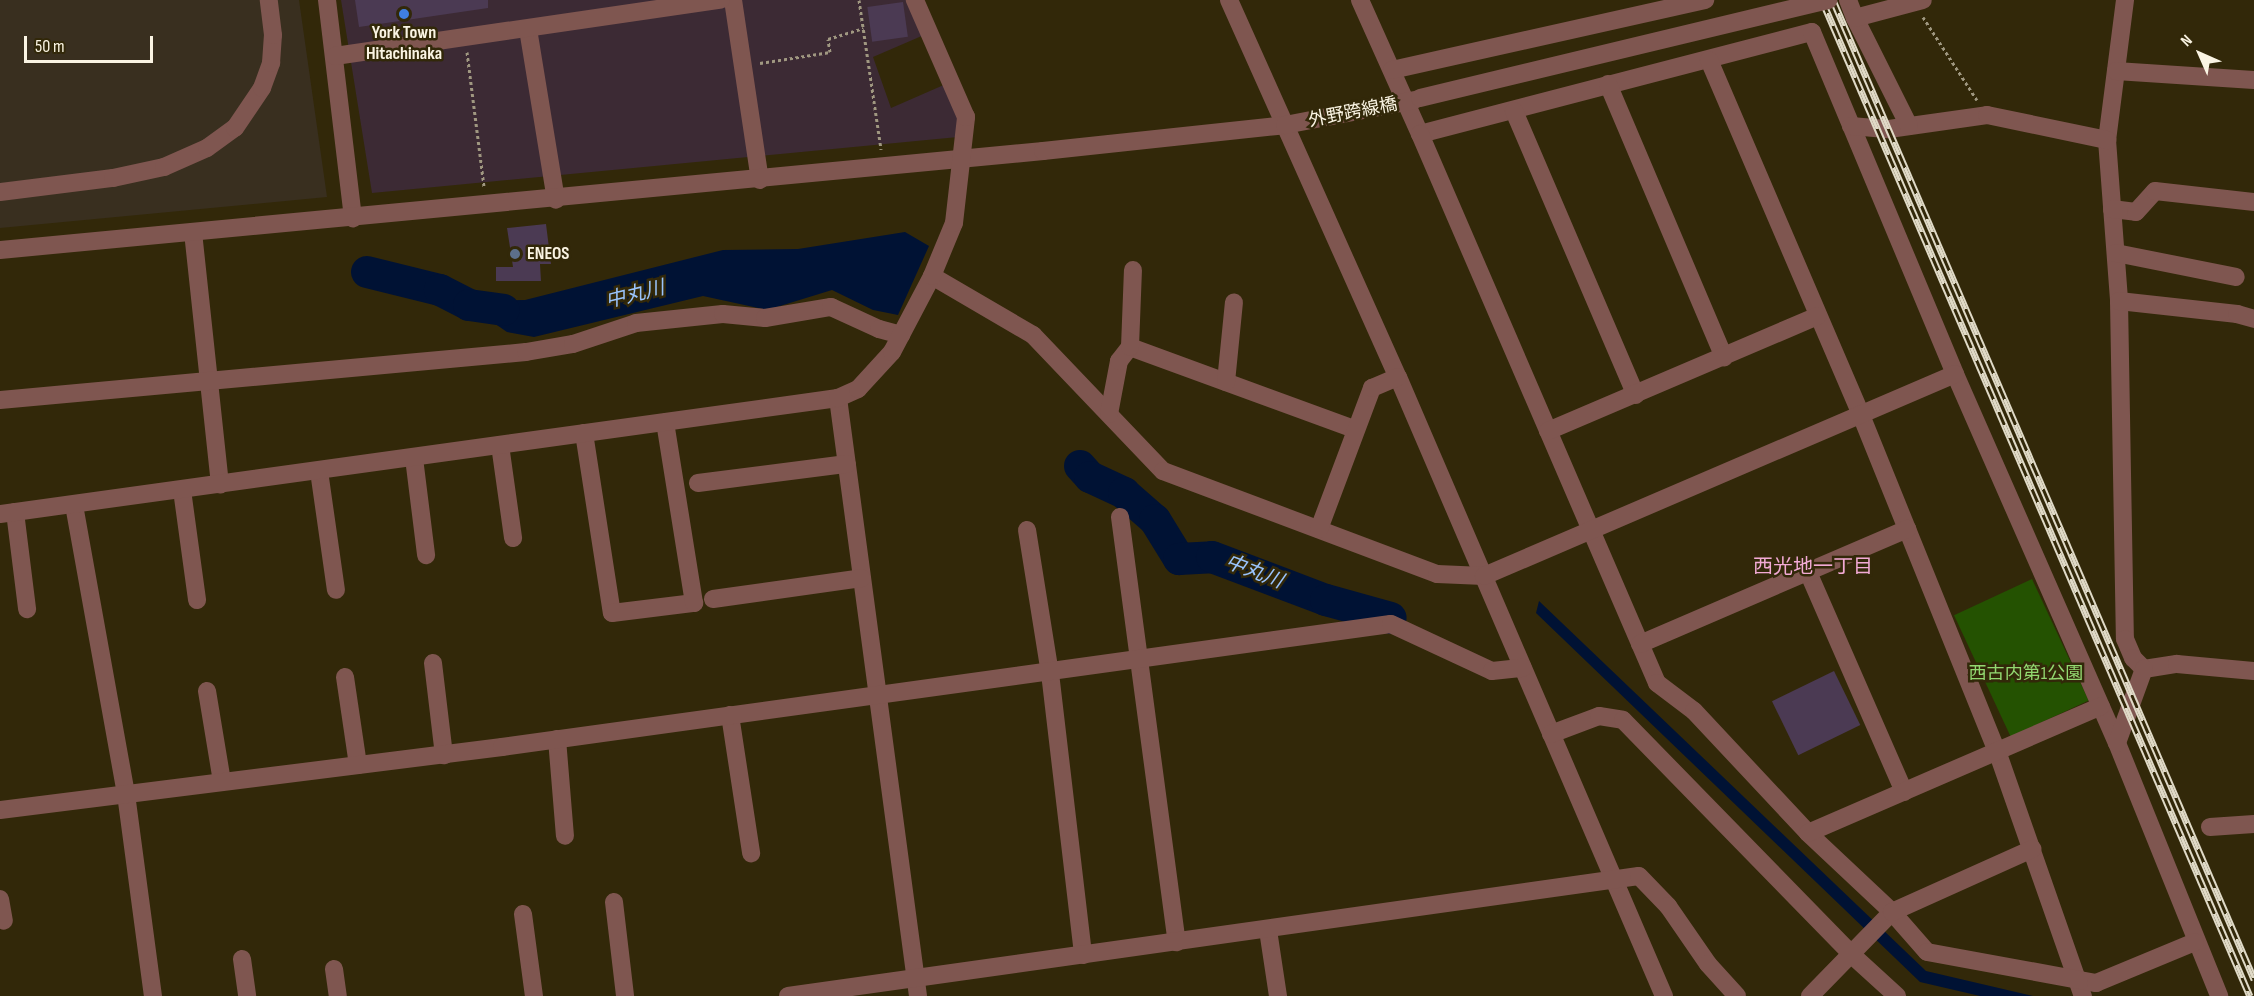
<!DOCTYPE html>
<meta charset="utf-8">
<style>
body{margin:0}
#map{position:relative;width:2254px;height:996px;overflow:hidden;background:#322809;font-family:"Sofia Sans Condensed","Noto Sans JP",sans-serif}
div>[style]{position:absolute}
.commercial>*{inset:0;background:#3c2a34}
.industrial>*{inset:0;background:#392f1f}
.green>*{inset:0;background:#245201;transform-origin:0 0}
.water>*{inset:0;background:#001234}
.river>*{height:32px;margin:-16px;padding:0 16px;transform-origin:16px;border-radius:16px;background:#001234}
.building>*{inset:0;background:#4b3a53;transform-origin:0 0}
.path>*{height:3px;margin-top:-1.5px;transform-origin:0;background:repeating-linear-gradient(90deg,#a09881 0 3px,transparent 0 6px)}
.minor>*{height:18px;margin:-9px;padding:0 9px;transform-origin:9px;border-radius:9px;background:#7f5650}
.rail>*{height:7px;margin-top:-3.5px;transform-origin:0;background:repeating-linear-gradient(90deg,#322809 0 14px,#e0dac7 0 28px);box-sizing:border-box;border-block:2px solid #e0dac7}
.minor-bridge>*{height:18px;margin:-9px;padding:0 9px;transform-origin:9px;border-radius:9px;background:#7f5650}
.dots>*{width:16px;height:16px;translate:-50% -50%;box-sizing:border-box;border:3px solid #322809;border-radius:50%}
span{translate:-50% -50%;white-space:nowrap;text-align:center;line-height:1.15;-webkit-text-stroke:5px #322809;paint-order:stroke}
.poi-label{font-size:18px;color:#faf4e3;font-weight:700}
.left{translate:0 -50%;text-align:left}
.street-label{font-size:18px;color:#faf4e3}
.park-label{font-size:18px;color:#92d870}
.water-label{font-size:20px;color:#9ac4fd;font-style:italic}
.neighbourhood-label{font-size:20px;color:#f2aad5}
.north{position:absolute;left:2170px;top:24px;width:60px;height:60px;-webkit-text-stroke:4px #322809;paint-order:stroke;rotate:315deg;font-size:16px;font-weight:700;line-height:24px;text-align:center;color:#faf4e3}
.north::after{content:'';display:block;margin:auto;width:21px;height:27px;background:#faf4e3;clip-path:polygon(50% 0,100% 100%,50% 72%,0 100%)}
.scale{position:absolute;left:24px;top:36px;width:129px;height:27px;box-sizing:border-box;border:3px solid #faf4e3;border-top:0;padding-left:8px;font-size:18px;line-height:21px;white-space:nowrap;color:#faf4e3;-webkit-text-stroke:4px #322809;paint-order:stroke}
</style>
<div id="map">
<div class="commercial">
<div style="clip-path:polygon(341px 0,908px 0,924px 35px,873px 57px,891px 108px,946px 84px,960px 115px,958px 137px,372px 193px)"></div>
</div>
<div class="industrial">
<div style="clip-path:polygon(0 0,299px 0,327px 197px,0 228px)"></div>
</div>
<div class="green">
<div style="left:2032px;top:579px;width:134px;height:86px;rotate:65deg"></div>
</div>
<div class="water">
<div style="clip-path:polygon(905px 232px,929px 246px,898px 315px,873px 310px,832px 290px,767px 310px,703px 296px,534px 337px,507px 332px,462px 301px,525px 300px,723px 250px,798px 249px)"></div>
<div style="clip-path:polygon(1539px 601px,1926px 971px,2033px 996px,1980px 996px,1920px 982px,1536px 613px)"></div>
</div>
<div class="river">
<div style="left:367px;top:272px;width:75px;rotate:13.9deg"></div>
<div style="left:440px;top:290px;width:33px;rotate:27deg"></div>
<div style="left:469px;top:305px;width:35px;rotate:8deg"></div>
<div style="left:1080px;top:466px;width:15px;rotate:48deg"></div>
<div style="left:1090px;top:477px;width:38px;rotate:25deg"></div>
<div style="left:1124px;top:493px;width:41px;rotate:41.1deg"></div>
<div style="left:1155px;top:520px;width:46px;rotate:58.4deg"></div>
<div style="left:1179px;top:559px;width:33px;rotate:-3deg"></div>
<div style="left:1212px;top:557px;width:122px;rotate:20.7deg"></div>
<div style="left:1326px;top:600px;width:67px;rotate:15.5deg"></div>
</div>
<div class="building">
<div style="clip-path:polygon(355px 0,488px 0,488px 8px,359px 27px)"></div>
<div style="left:903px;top:2px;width:35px;height:36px;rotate:82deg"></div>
<div style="clip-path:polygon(546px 224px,551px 264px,540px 264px,541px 281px,496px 281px,496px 267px,513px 267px,507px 228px)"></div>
<div style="left:1834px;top:671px;width:60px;height:69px;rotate:64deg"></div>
</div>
<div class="path">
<div style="left:859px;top:0;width:151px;rotate:81.6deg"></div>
<div style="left:1923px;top:17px;width:99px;rotate:57deg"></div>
<div style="left:467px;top:52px;width:136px;rotate:82.8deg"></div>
<div style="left:760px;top:63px;width:71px;rotate:-8.9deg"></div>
<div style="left:830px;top:52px;width:13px;rotate:-99deg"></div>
<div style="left:828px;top:39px;width:37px;rotate:-17deg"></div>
</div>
<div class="minor">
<div style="left:327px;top:0;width:220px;rotate:83.2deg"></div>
<div style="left:733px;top:0;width:182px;rotate:81.5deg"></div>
<div style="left:1229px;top:0;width:413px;rotate:65.9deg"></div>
<div style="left:1398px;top:377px;width:674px;rotate:66.75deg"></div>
<div style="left:1360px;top:0;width:147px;rotate:65.9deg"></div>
<div style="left:1420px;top:134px;width:405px;rotate:-14.6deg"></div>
<div style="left:1812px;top:32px;width:371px;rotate:67.3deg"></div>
<div style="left:1955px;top:374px;width:403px;rotate:66.3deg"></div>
<div style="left:2117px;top:743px;width:273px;rotate:68deg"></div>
<div style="left:1848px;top:0;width:19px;rotate:69deg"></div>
<div style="left:2125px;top:0;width:141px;rotate:97.3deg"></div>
<div style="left:2107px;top:140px;width:161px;rotate:85.7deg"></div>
<div style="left:2119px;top:301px;width:338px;rotate:89deg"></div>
<div style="left:2125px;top:639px;width:21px;rotate:67deg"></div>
<div style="left:2133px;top:658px;width:16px;rotate:45deg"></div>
<div style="left:528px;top:29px;width:173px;rotate:80.7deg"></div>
<div style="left:335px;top:56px;width:390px;rotate:-8.3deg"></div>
<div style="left:1709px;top:60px;width:386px;rotate:66.8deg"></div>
<div style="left:1861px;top:415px;width:362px;rotate:68deg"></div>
<div style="left:1997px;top:751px;width:260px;rotate:70.7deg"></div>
<div style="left:1392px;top:70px;width:321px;rotate:-12.6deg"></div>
<div style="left:2116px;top:71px;width:138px;rotate:3.7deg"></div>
<div style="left:1608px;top:84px;width:297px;rotate:67deg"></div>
<div style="left:1514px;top:111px;width:309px;rotate:66.8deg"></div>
<div style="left:1851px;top:126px;width:38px;rotate:5deg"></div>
<div style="left:1889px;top:129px;width:99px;rotate:-8.1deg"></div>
<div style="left:1987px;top:115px;width:123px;rotate:11.8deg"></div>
<div style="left:1909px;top:126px;width:121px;rotate:-116.6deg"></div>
<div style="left:1855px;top:18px;width:70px;rotate:-14.8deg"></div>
<div style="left:1420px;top:134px;width:598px;rotate:66.65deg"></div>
<div style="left:1657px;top:683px;width:46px;rotate:37.1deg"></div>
<div style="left:1694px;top:711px;width:167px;rotate:46.9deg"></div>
<div style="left:1808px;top:833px;width:115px;rotate:43.2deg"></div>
<div style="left:1892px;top:912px;width:53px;rotate:48.8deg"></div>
<div style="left:1927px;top:952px;width:172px;rotate:10.4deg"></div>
<div style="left:2096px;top:983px;width:107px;rotate:-22.5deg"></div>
<div style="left:0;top:192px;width:114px;rotate:-7.1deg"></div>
<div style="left:113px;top:178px;width:52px;rotate:-12.2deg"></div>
<div style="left:164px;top:167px;width:47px;rotate:-23.8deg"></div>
<div style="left:207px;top:148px;width:34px;rotate:-36deg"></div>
<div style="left:235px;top:128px;width:48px;rotate:-56deg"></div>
<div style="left:262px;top:88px;width:27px;rotate:-70deg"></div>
<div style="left:271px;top:63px;width:28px;rotate:-86deg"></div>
<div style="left:273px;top:35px;width:35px;rotate:-97deg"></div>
<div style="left:2112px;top:209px;width:24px;rotate:7deg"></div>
<div style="left:2136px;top:212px;width:28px;rotate:-48deg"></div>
<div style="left:2155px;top:191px;width:100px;rotate:6.3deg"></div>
<div style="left:193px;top:232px;width:254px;rotate:83.9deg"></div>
<div style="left:0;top:250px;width:1048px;rotate:-5.42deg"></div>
<div style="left:1043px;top:151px;width:243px;rotate:-6.1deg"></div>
<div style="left:1285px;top:125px;width:132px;rotate:-10.9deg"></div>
<div style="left:2116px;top:253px;width:122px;rotate:11.3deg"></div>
<div style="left:932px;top:276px;width:117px;rotate:30.3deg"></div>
<div style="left:1033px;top:335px;width:188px;rotate:46.3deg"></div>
<div style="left:1163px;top:471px;width:293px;rotate:20.6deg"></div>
<div style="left:1437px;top:574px;width:47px;rotate:2.4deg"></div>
<div style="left:1484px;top:576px;width:512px;rotate:-23.21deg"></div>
<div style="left:2119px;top:301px;width:119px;rotate:6.3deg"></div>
<div style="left:2237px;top:314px;width:18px;rotate:16deg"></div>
<div style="left:1130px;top:347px;width:239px;rotate:20.1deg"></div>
<div style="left:1226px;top:382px;width:80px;rotate:-84.3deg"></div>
<div style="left:838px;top:398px;width:603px;rotate:82.38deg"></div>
<div style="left:0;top:400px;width:528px;rotate:-5.21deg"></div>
<div style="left:526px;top:352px;width:48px;rotate:-9.7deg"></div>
<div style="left:573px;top:344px;width:66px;rotate:-18.4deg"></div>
<div style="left:636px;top:323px;width:87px;rotate:-5.9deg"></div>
<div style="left:723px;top:314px;width:42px;rotate:5.4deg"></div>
<div style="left:765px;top:318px;width:67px;rotate:-9.5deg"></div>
<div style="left:831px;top:307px;width:53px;rotate:24.6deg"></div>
<div style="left:879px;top:329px;width:23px;rotate:15deg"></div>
<div style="left:1109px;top:414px;width:54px;rotate:-79.3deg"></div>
<div style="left:1119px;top:361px;width:18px;rotate:-52deg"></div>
<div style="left:1130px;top:347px;width:77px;rotate:-87.8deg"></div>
<div style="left:1548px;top:431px;width:293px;rotate:-23.1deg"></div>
<div style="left:584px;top:433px;width:182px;rotate:81.2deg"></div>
<div style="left:612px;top:613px;width:83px;rotate:-7deg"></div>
<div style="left:694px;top:603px;width:183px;rotate:-99.1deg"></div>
<div style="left:500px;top:445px;width:94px;rotate:82deg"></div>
<div style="left:414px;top:458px;width:98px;rotate:82.9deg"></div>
<div style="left:319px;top:471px;width:120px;rotate:81.9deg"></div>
<div style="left:698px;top:483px;width:150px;rotate:-7.3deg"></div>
<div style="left:182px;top:490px;width:111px;rotate:82.2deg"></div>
<div style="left:74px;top:505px;width:294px;rotate:79.8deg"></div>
<div style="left:126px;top:794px;width:204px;rotate:82.4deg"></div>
<div style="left:15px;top:512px;width:98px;rotate:82.9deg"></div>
<div style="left:0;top:514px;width:846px;rotate:-7.88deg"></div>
<div style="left:838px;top:398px;width:22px;rotate:-24deg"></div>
<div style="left:858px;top:389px;width:50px;rotate:-47.4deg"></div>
<div style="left:892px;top:352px;width:86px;rotate:-62.2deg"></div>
<div style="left:932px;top:276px;width:57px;rotate:-67.5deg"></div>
<div style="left:954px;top:223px;width:107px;rotate:-83.5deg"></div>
<div style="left:966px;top:117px;width:128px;rotate:-113.6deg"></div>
<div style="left:1120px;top:517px;width:429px;rotate:82.4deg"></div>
<div style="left:1319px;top:529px;width:151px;rotate:-69.4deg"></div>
<div style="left:1372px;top:388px;width:28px;rotate:-23deg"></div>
<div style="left:1027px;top:530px;width:145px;rotate:80.9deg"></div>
<div style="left:1050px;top:673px;width:284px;rotate:83.3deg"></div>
<div style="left:1808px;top:572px;width:240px;rotate:66.4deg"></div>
<div style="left:713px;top:599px;width:150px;rotate:-8deg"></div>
<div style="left:1640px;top:644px;width:291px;rotate:-23.3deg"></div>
<div style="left:433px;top:663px;width:93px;rotate:83.2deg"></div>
<div style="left:2144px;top:669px;width:33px;rotate:-9deg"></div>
<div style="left:2177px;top:664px;width:77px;rotate:5.2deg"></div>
<div style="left:345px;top:677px;width:89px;rotate:81.6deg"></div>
<div style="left:207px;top:691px;width:92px;rotate:80.6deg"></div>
<div style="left:730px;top:715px;width:140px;rotate:81.3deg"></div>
<div style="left:1551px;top:734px;width:51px;rotate:-20.6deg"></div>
<div style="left:1599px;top:716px;width:24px;rotate:9deg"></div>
<div style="left:1623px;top:720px;width:328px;rotate:45.7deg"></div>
<div style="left:1852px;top:955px;width:61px;rotate:42.3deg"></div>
<div style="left:557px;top:739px;width:97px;rotate:85.3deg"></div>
<div style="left:2117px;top:743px;width:79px;rotate:-70deg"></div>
<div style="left:0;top:810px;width:506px;rotate:-7.15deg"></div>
<div style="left:502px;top:747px;width:897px;rotate:-7.88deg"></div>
<div style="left:1391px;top:624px;width:111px;rotate:25deg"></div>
<div style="left:1492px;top:671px;width:31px;rotate:-6deg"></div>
<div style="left:2210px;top:827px;width:44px;rotate:-3.9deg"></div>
<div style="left:1808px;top:833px;width:319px;rotate:-23.4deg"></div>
<div style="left:0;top:899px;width:22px;rotate:80deg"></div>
<div style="left:614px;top:902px;width:95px;rotate:83.3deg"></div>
<div style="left:523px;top:914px;width:83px;rotate:82.4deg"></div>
<div style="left:1268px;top:930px;width:67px;rotate:81.4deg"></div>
<div style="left:242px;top:959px;width:37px;rotate:82deg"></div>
<div style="left:334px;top:969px;width:27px;rotate:82deg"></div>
<div style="left:788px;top:996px;width:859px;rotate:-8.03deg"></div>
<div style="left:1639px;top:876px;width:42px;rotate:46deg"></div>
<div style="left:1668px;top:906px;width:70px;rotate:55.4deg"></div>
<div style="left:1708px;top:964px;width:43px;rotate:47.8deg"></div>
<div style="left:1810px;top:996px;width:117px;rotate:-45.7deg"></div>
<div style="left:1892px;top:912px;width:154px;rotate:-24.2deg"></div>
</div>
<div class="rail">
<div style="left:1822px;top:0;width:1084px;rotate:66.75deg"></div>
<div style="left:1833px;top:0;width:1066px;rotate:66.73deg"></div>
</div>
<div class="minor-bridge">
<div style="left:1420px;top:98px;width:420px;rotate:-13.5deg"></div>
</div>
<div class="dots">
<div style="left:404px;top:14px;background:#3f7fe0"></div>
<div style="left:515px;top:254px;background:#5c6f8a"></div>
</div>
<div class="poi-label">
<span style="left:404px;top:44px">York Town<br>Hitachinaka</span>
<span class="left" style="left:527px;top:254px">ENEOS</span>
</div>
<div class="street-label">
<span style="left:1353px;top:113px;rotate:-11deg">外野跨線橋</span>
</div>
<div class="park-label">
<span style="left:2026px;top:674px">西古内第1公園</span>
</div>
<div class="water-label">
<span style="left:635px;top:295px;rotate:-14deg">中丸川</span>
<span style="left:1254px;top:572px;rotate:21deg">中丸川</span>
</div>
<div class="neighbourhood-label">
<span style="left:1813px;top:567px">西光地一丁目</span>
</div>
<div class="north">N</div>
<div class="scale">50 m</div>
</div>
